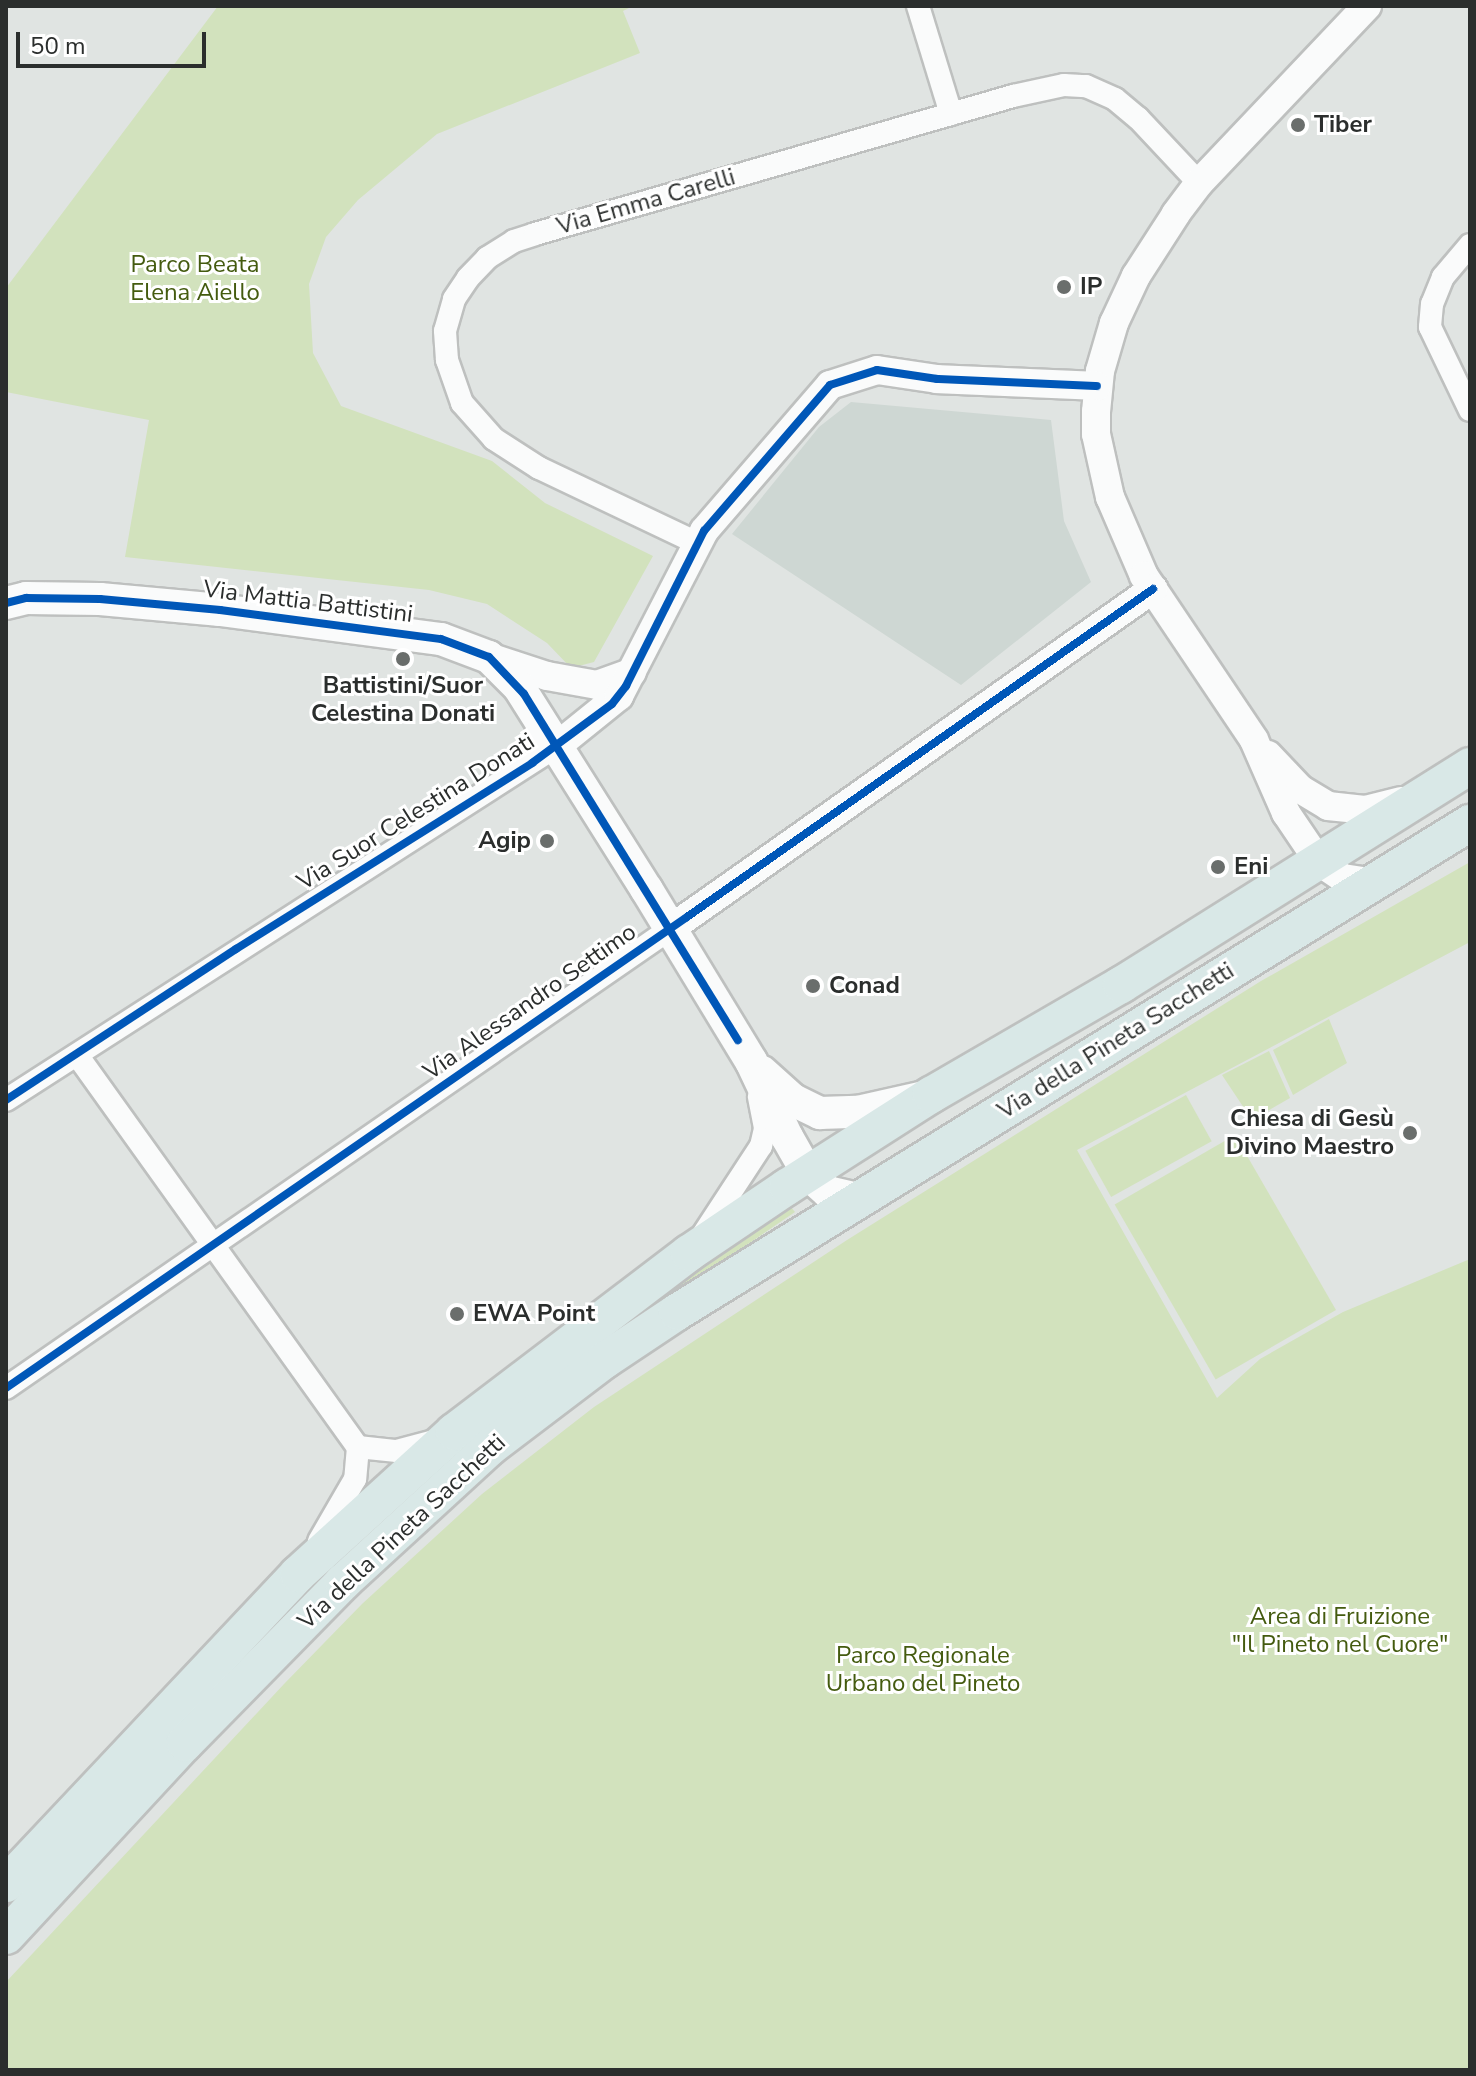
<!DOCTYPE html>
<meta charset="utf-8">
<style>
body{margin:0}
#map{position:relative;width:1476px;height:2076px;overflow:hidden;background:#e0e4e2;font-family:"Nunito Sans",sans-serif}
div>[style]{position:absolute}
.built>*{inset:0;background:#ced7d3}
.green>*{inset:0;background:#d2e2bd;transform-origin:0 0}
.roads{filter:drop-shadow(2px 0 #bec0bf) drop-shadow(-2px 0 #bec0bf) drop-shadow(0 2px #bec0bf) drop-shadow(0 -2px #bec0bf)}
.minor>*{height:22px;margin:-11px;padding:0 11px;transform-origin:11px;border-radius:11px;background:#fafbfb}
.tertiary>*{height:28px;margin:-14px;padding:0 14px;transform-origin:14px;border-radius:14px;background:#fafbfb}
.secondary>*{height:32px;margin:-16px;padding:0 16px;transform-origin:16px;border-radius:16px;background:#fafbfb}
.primary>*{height:36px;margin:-18px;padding:0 18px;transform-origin:18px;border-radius:18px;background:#d9e8e7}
.cycleway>*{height:8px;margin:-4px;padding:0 4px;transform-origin:4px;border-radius:4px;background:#0057b8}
.dots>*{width:22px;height:22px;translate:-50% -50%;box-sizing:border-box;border:4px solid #fff;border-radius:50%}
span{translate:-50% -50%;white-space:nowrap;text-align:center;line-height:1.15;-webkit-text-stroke:6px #fff;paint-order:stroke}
.poi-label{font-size:24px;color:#2b2e2d;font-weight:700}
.left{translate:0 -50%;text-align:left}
.right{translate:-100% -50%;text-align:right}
.street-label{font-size:24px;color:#2b2e2d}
.park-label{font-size:24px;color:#445b0f}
.frame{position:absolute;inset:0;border:8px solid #2b2e2d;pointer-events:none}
.scale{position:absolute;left:16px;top:32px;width:190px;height:36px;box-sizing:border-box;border:4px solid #2b2e2d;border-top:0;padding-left:10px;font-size:24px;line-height:28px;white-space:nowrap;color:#2b2e2d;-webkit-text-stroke:6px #fff;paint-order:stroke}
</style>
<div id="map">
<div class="built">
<div style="clip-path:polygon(851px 402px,1051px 420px,1064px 521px,1091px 582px,961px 685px,732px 534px,819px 427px)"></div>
</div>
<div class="green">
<div style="clip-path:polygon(218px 6px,633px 6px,623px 11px,640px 53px,437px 134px,358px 200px,326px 237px,309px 284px,313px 353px,341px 406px,492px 461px,545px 503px,653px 556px,594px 662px,571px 668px,547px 643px,487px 604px,429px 590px,125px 557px,149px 420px,6px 392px,6px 288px)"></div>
<div style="clip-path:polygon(1470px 862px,1470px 942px,1077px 1150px,1217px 1398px,1260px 1359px,1343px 1312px,1470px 1259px,1470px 2070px,6px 2070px,6px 1982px,284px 1684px,362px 1604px,482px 1494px,594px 1407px,847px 1240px,1261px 981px)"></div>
<div style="clip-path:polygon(1329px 1019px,1347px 1063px,1293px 1095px,1273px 1050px)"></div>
<div style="clip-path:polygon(1269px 1051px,1290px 1098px,1252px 1120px,1222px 1075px)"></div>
<div style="left:1186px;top:1095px;width:53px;height:115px;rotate:61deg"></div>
<div style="left:1235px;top:1135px;width:202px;height:139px;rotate:60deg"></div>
<div style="clip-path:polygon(790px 1206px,795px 1212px,628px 1326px,625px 1321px)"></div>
</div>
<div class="roads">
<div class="minor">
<div style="left:918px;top:6px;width:113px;rotate:73deg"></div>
<div style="left:1470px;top:245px;width:42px;rotate:130.2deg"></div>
<div style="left:1443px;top:277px;width:29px;rotate:112deg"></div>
<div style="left:1432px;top:304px;width:23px;rotate:95deg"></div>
<div style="left:1430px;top:327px;width:92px;rotate:64.3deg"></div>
<div style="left:697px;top:543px;width:175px;rotate:-154.6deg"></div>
<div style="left:539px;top:468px;width:54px;rotate:-147.2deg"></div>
<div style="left:494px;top:439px;width:48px;rotate:-131.6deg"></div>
<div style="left:462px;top:403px;width:46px;rotate:-109.2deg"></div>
<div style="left:447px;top:360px;width:29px;rotate:-94deg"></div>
<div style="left:445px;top:331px;width:33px;rotate:-74deg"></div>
<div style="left:454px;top:299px;width:25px;rotate:-56deg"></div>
<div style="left:468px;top:278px;width:28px;rotate:-46deg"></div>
<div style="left:487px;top:258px;width:32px;rotate:-32deg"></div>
<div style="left:514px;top:241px;width:22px;rotate:-18deg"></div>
<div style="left:535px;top:234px;width:498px;rotate:-16.1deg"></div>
<div style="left:1013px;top:96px;width:52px;rotate:-12.2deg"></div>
<div style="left:1064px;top:85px;width:22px;rotate:3deg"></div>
<div style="left:1086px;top:86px;width:32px;rotate:24deg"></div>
<div style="left:1115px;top:99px;width:30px;rotate:40deg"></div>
<div style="left:1138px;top:118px;width:89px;rotate:46.8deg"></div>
<div style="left:77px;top:1055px;width:482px;rotate:54.4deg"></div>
<div style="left:358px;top:1447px;width:32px;rotate:95deg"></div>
<div style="left:355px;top:1479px;width:72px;rotate:120.1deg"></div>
<div style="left:6px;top:1100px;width:655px;rotate:-32.72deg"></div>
<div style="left:704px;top:1233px;width:104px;rotate:-56.8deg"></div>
<div style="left:761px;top:1146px;width:18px;rotate:-77deg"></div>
<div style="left:765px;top:1128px;width:32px;rotate:-101deg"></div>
<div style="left:6px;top:1388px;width:807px;rotate:-34.65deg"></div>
<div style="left:358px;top:1447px;width:39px;rotate:6deg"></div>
<div style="left:397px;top:1451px;width:39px;rotate:-15deg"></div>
</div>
<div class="tertiary">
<div style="left:1367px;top:6px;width:244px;rotate:133.5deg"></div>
<div style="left:1199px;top:183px;width:39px;rotate:127deg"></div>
<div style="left:1176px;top:214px;width:74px;rotate:122.8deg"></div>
<div style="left:1136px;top:276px;width:52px;rotate:115.1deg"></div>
<div style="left:1114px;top:323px;width:50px;rotate:106.3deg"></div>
<div style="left:1100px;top:371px;width:41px;rotate:95.6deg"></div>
<div style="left:1096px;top:412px;width:22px;rotate:90deg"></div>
<div style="left:1096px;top:434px;width:65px;rotate:77.5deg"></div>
<div style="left:1110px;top:497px;width:86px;rotate:66.7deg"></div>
<div style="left:1144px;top:576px;width:197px;rotate:56.1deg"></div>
<div style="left:1254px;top:740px;width:80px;rotate:66.3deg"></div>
<div style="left:1286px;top:813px;width:59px;rotate:56deg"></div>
<div style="left:1319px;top:862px;width:29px;rotate:34deg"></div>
<div style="left:1343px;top:878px;width:30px;rotate:9deg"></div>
<div style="left:489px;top:657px;width:61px;rotate:18.1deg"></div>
<div style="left:547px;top:676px;width:51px;rotate:10.2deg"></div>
<div style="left:597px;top:685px;width:37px;rotate:-20deg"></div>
<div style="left:557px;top:746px;width:80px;rotate:-38.9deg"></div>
<div style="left:619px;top:696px;width:186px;rotate:-62.7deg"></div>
<div style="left:704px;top:531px;width:193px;rotate:-49.2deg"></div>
<div style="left:830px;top:385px;width:49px;rotate:-17.7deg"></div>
<div style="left:877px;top:370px;width:61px;rotate:8.5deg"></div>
<div style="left:937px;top:379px;width:160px;rotate:2.5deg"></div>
<div style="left:1268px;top:755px;width:47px;rotate:46.7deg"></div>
<div style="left:1300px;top:789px;width:33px;rotate:31deg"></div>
<div style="left:1328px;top:806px;width:37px;rotate:6deg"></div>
<div style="left:1365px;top:810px;width:37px;rotate:-14deg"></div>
<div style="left:670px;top:929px;width:591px;rotate:-35.14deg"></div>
</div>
<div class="secondary">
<div style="left:6px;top:603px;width:21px;rotate:-14deg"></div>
<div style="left:26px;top:598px;width:74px;rotate:0.8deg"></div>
<div style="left:100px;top:599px;width:121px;rotate:5.2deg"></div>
<div style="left:220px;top:610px;width:223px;rotate:7.5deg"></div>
<div style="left:441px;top:639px;width:51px;rotate:20.6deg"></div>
<div style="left:489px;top:657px;width:42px;rotate:45deg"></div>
<div style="left:519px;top:687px;width:240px;rotate:57.8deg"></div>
<div style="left:647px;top:890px;width:200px;rotate:58.7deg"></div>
<div style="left:751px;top:1061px;width:84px;rotate:64.7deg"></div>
<div style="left:787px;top:1137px;width:43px;rotate:60.4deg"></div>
<div style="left:808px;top:1174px;width:27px;rotate:42deg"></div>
<div style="left:828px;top:1192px;width:31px;rotate:13deg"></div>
<div style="left:762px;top:1072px;width:42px;rotate:42.1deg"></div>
<div style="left:793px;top:1100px;width:30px;rotate:26deg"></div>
<div style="left:820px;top:1113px;width:37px;rotate:-2deg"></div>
<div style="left:857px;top:1112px;width:65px;rotate:-12.5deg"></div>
</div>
<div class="primary">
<div style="left:6px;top:1884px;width:426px;rotate:-46.7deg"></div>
<div style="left:298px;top:1574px;width:211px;rotate:-42.3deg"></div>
<div style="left:454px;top:1432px;width:295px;rotate:-37.3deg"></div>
<div style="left:689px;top:1253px;width:118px;rotate:-34deg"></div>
<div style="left:787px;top:1187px;width:171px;rotate:-32.6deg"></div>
<div style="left:931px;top:1095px;width:220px;rotate:-30.1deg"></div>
<div style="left:1121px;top:985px;width:412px;rotate:-32.1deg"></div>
<div style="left:6px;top:1936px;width:263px;rotate:-47.2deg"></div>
<div style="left:185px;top:1743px;width:226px;rotate:-45.5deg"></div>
<div style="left:343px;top:1582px;width:198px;rotate:-42.5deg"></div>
<div style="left:489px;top:1448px;width:146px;rotate:-37.2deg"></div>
<div style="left:605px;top:1360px;width:87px;rotate:-33.7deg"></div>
<div style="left:677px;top:1312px;width:932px;rotate:-31.66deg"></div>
</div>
</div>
<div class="cycleway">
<div style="left:6px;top:603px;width:21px;rotate:-14deg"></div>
<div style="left:26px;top:598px;width:74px;rotate:0.8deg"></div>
<div style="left:100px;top:599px;width:121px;rotate:5.2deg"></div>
<div style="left:220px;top:610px;width:223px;rotate:7.5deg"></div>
<div style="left:441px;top:639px;width:51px;rotate:20.6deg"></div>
<div style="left:489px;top:657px;width:51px;rotate:46.6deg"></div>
<div style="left:524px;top:694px;width:407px;rotate:58.3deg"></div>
<div style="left:6px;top:1100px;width:275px;rotate:-33.3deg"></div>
<div style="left:236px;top:949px;width:350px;rotate:-32.1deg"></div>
<div style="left:532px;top:763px;width:99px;rotate:-36.4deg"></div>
<div style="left:612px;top:704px;width:23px;rotate:-52deg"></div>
<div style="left:626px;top:686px;width:174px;rotate:-63.3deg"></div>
<div style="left:704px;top:531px;width:193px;rotate:-49.2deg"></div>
<div style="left:830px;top:385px;width:49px;rotate:-17.7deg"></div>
<div style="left:877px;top:370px;width:61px;rotate:8.5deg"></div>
<div style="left:937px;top:379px;width:160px;rotate:2.5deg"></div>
<div style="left:6px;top:1388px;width:828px;rotate:-34.67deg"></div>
<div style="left:687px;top:917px;width:570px;rotate:-35.14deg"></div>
</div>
<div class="dots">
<div style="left:1298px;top:125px;background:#6a6e6c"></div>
<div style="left:1064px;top:287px;background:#6a6e6c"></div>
<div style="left:403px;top:659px;background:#6a6e6c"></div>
<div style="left:547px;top:841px;background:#6a6e6c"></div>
<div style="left:1218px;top:867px;background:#6a6e6c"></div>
<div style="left:813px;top:986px;background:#6a6e6c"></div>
<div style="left:1410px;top:1133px;background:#6a6e6c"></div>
<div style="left:457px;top:1314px;background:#6a6e6c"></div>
</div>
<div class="poi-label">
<span class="left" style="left:1314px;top:125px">Tiber</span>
<span class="left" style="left:1080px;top:287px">IP</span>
<span style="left:403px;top:700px">Battistini/Suor<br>Celestina Donati</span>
<span class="right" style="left:531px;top:841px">Agip</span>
<span class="left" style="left:1234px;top:867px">Eni</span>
<span class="left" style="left:829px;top:986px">Conad</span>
<span class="right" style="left:1394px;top:1133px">Chiesa di Gesù<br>Divino Maestro</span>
<span class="left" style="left:473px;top:1314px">EWA Point</span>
</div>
<div class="street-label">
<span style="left:646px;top:202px;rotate:-16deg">Via Emma Carelli</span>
<span style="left:308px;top:602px;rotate:7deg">Via Mattia Battistini</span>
<span style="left:416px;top:812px;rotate:-32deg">Via Suor Celestina Donati</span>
<span style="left:530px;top:1002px;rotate:-35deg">Via Alessandro Settimo</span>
<span style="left:1116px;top:1041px;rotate:-32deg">Via della Pineta Sacchetti</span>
<span style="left:402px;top:1532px;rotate:-43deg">Via della Pineta Sacchetti</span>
</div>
<div class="park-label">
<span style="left:195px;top:279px">Parco Beata<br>Elena Aiello</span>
<span style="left:1340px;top:1631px">Area di Fruizione<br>"Il Pineto nel Cuore"</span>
<span style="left:923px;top:1670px">Parco Regionale<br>Urbano del Pineto</span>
</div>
<div class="frame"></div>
<div class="scale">50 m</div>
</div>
